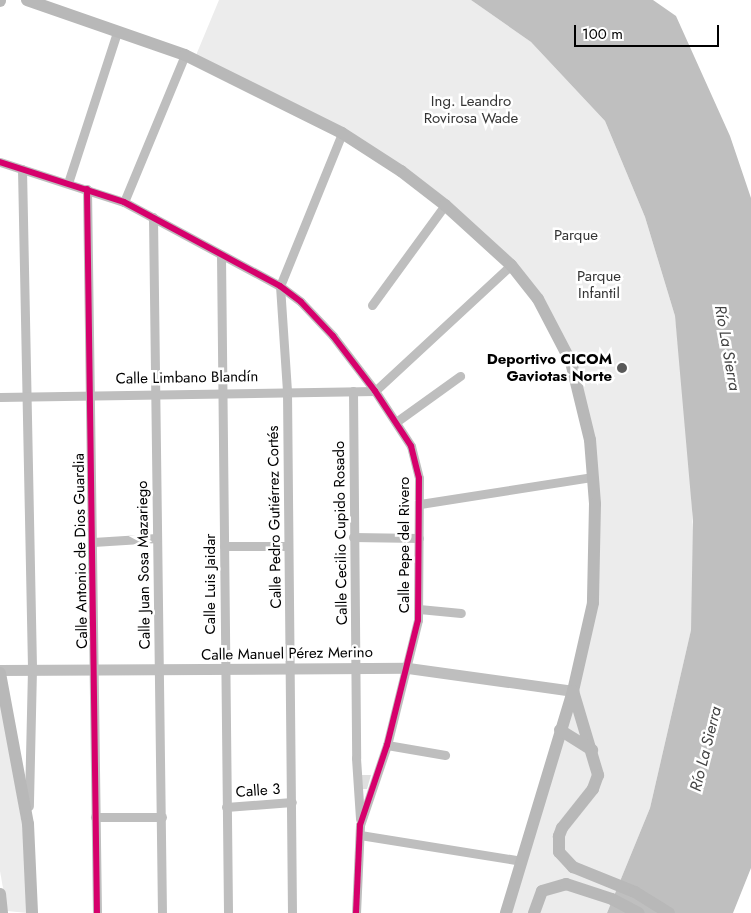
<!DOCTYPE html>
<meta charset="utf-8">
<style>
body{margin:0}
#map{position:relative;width:751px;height:913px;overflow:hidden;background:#fff;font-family:Jost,sans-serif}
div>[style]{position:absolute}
.green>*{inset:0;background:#ececec}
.water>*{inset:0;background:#bfbfbf}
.building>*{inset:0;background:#dfdfdf}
.minor>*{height:9px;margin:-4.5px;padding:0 4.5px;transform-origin:4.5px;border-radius:4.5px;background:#bebebe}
.tertiary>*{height:11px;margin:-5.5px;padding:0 5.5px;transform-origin:5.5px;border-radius:5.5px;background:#bebebe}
.secondary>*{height:12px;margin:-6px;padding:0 6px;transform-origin:6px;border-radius:6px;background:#b8b8b8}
.cycleway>*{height:6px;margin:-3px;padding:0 3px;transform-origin:3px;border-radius:3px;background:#d6006c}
.dots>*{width:14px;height:14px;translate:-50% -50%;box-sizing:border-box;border:2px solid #fff;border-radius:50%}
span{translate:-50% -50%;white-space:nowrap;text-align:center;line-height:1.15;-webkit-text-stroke:5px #fff;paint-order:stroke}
.park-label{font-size:15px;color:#333}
.poi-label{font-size:15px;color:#000;font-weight:700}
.right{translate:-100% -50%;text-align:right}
.street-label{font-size:15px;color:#000}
.water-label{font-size:16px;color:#444;font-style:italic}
.scale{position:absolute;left:574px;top:25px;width:145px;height:22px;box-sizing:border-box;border:2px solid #000;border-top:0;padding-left:6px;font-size:15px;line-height:18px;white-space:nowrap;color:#000;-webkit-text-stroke:4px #fff;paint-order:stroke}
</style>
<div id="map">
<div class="green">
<div style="clip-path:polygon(219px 0,471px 0,531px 42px,605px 121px,645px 217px,675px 316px,689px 444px,695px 575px,691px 630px,650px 808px,607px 913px,505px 913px,593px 603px,593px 477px,571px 362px,538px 299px,401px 171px,194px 60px)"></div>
<div style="clip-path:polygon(0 694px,25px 842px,28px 913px,7px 911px,0 871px)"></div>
</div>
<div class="water">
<div style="clip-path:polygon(471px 0,653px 0,676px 16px,730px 136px,751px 198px,751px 868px,733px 913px,607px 913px,650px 808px,691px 630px,693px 521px,675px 316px,645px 217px,605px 121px,531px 42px)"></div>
</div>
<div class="building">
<div style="clip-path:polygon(362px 775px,371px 775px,367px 789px,362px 789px)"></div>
</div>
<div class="minor">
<div style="left:0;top:162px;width:130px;rotate:17.9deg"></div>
<div style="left:124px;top:202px;width:177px;rotate:28.3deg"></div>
<div style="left:280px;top:286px;width:26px;rotate:37deg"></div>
<div style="left:301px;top:302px;width:47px;rotate:46.7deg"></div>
<div style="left:333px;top:336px;width:69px;rotate:52.6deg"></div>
<div style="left:375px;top:391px;width:66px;rotate:56.8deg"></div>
<div style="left:411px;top:446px;width:33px;rotate:76deg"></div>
<div style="left:419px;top:478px;width:142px;rotate:90.4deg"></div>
<div style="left:418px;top:620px;width:129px;rotate:103.9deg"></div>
<div style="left:387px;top:745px;width:84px;rotate:108.6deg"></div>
<div style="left:360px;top:825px;width:88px;rotate:92.6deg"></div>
<div style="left:22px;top:169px;width:500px;rotate:88.85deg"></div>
<div style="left:32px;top:669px;width:137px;rotate:91.3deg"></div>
<div style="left:68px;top:183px;width:159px;rotate:-72deg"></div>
<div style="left:87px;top:189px;width:724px;rotate:89.21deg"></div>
<div style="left:124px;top:202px;width:159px;rotate:-67.5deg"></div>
<div style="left:153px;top:217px;width:696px;rotate:89.26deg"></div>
<div style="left:221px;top:255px;width:658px;rotate:89.39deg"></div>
<div style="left:372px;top:305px;width:124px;rotate:-53.9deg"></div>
<div style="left:353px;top:391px;width:367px;rotate:89.5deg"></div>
<div style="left:356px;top:758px;width:61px;rotate:86.2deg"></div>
<div style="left:0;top:397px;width:375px;rotate:-0.9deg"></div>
<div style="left:375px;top:391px;width:185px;rotate:-42.8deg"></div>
<div style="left:396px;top:422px;width:79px;rotate:-35.7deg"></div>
<div style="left:420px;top:504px;width:175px;rotate:-8.9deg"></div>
<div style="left:353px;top:537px;width:66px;rotate:0.9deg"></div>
<div style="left:93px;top:542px;width:64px;rotate:-3.6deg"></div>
<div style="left:224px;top:546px;width:64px"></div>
<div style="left:419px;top:609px;width:42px;rotate:5.4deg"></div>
<div style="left:387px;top:745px;width:59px;rotate:9.8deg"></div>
<div style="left:226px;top:807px;width:66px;rotate:-4.3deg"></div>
<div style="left:95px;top:817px;width:67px"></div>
<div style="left:360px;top:835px;width:164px;rotate:9.1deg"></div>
<div style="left:292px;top:913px;width:522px;rotate:-90.55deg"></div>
<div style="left:287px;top:391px;width:105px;rotate:-93.8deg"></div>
<div style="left:280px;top:286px;width:165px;rotate:-67.9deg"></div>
</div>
<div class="tertiary">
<div style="left:0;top:670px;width:408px;rotate:-0.3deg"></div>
<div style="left:408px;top:668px;width:167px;rotate:7.9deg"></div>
</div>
<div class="secondary">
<div style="left:27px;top:0;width:167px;rotate:19.2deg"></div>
<div style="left:185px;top:55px;width:175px;rotate:26.4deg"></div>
<div style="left:342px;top:133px;width:70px;rotate:32.8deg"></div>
<div style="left:401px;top:171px;width:56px;rotate:37.7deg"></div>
<div style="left:445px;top:205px;width:89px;rotate:42.3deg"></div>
<div style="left:511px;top:265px;width:43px;rotate:51.5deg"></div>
<div style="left:538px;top:299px;width:71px;rotate:62.4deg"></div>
<div style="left:571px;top:362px;width:80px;rotate:76.3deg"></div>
<div style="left:590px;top:440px;width:64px;rotate:85.5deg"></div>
<div style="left:595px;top:504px;width:99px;rotate:91.2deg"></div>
<div style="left:593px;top:603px;width:90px;rotate:102.8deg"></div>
<div style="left:573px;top:691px;width:232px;rotate:106.8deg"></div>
<div style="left:0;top:1px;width:1px;rotate:-90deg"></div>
<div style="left:0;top:673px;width:154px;rotate:79.5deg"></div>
<div style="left:28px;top:824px;width:89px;rotate:87.4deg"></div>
<div style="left:573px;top:691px;width:88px;rotate:73.4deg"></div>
<div style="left:598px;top:775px;width:15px;rotate:110deg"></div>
<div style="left:593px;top:789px;width:50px;rotate:128.5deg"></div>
<div style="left:562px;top:828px;width:9px;rotate:111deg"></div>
<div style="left:559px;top:836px;width:16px;rotate:90deg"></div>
<div style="left:559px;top:852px;width:21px;rotate:47deg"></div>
<div style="left:573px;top:867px;width:67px;rotate:22deg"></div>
<div style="left:635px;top:892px;width:40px;rotate:32deg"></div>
<div style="left:560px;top:730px;width:38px;rotate:32deg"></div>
<div style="left:0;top:894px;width:19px;rotate:84deg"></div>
<div style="left:534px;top:913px;width:23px;rotate:-70deg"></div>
<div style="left:542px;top:891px;width:25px;rotate:-16deg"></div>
<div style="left:566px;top:884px;width:48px;rotate:18.1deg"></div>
<div style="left:612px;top:899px;width:30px;rotate:28deg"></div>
</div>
<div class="cycleway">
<div style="left:0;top:162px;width:130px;rotate:17.9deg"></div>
<div style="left:124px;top:202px;width:177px;rotate:28.3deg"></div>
<div style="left:280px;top:286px;width:26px;rotate:37deg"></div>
<div style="left:301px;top:302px;width:47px;rotate:46.7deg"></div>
<div style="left:333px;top:336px;width:69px;rotate:52.6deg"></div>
<div style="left:375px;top:391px;width:66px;rotate:56.8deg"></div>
<div style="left:411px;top:446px;width:33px;rotate:76deg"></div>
<div style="left:419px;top:478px;width:142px;rotate:90.4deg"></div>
<div style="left:418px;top:620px;width:129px;rotate:103.9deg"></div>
<div style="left:387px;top:745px;width:84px;rotate:108.6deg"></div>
<div style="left:360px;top:825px;width:88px;rotate:92.6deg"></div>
<div style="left:87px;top:189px;width:724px;rotate:89.21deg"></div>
</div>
<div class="dots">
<div style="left:622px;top:368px;background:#595959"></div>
</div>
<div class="park-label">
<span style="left:471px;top:110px">Ing. Leandro<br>Rovirosa Wade</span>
<span style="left:576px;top:236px">Parque</span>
<span style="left:599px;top:285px">Parque<br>Infantil</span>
</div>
<div class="poi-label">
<span class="right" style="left:612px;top:368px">Deportivo CICOM<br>Gaviotas Norte</span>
</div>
<div class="street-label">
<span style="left:187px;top:378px;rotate:-1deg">Calle Limbano Blandín</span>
<span style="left:275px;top:517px;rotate:-91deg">Calle Pedro Gutiérrez Cortés</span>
<span style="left:341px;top:533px;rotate:-91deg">Calle Cecilio Cupido Rosado</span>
<span style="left:405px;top:545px;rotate:-90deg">Calle Pepe del Rivero</span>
<span style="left:81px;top:551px;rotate:-91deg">Calle Antonio de Dios Guardia</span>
<span style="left:144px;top:565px;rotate:-91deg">Calle Juan Sosa Mazariego</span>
<span style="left:211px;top:584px;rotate:-90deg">Calle Luis Jaidar</span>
<span style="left:287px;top:654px;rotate:-1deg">Calle Manuel Pérez Merino</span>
<span style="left:258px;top:791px;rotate:-4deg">Calle 3</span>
</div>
<div class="water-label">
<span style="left:727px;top:348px;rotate:80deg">Río La Sierra</span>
<span style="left:706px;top:749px;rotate:-76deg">Río La Sierra</span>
</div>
<div class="scale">100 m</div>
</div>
